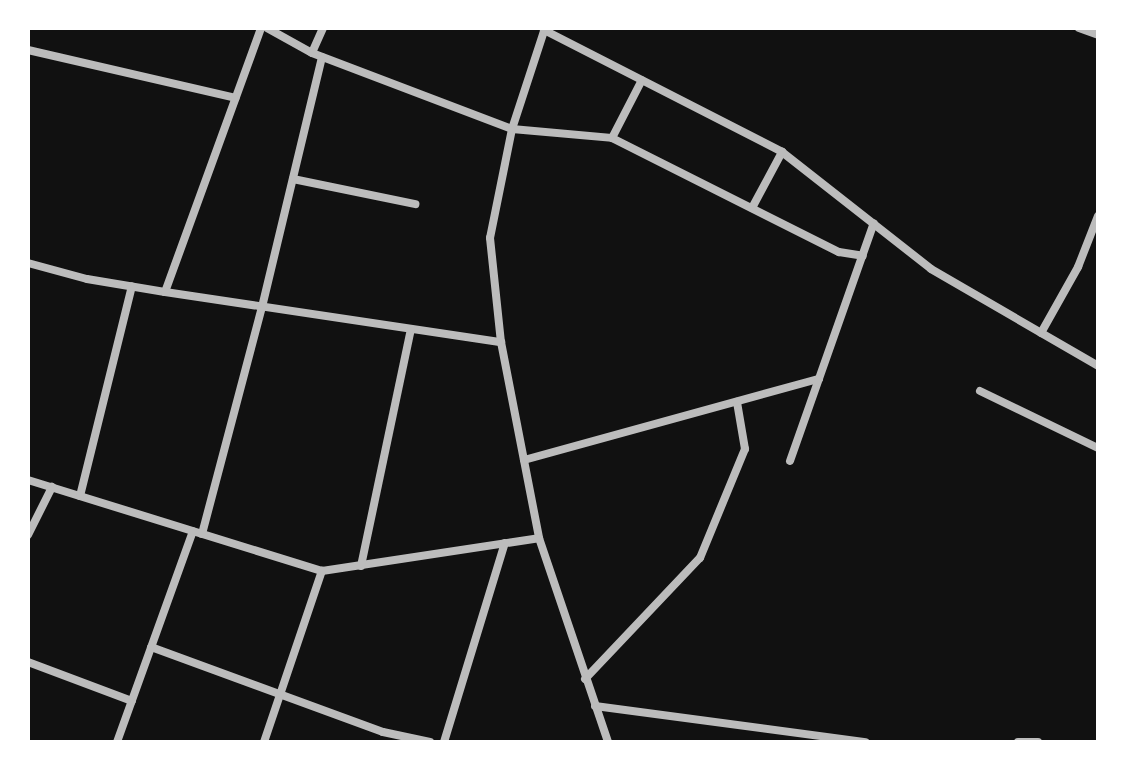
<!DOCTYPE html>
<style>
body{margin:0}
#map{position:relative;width:1126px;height:770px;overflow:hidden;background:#111;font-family:"Open Sans",sans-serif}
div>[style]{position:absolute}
.minor>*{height:8px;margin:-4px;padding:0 4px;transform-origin:4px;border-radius:4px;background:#bcbcbc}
span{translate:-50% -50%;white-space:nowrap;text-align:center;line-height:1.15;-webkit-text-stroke:7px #fff;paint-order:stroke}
.frame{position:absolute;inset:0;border:30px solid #fff;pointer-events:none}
</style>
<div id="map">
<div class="minor">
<div style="left:267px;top:28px;width:51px;rotate:29.1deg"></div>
<div style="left:323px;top:28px;width:27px;rotate:114deg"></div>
<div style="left:312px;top:53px;width:214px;rotate:20.8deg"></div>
<div style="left:512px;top:129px;width:100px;rotate:5.1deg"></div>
<div style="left:612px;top:138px;width:254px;rotate:26.7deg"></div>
<div style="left:839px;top:252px;width:24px;rotate:9deg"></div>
<div style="left:545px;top:28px;width:106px;rotate:108.1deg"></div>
<div style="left:512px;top:129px;width:111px;rotate:101.4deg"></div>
<div style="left:490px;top:238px;width:105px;rotate:84deg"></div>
<div style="left:501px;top:342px;width:200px;rotate:79deg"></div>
<div style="left:539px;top:538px;width:215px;rotate:71.3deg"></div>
<div style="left:1079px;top:28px;width:20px;rotate:20deg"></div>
<div style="left:544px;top:30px;width:267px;rotate:27.1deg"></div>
<div style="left:782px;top:152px;width:189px;rotate:38.1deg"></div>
<div style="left:931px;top:269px;width:193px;rotate:30.1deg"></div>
<div style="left:28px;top:50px;width:213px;rotate:13deg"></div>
<div style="left:612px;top:138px;width:65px;rotate:-62.7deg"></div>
<div style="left:293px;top:179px;width:125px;rotate:11.6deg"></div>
<div style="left:752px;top:208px;width:64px;rotate:-61.8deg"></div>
<div style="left:28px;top:263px;width:61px;rotate:15.2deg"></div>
<div style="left:87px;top:279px;width:79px;rotate:9.5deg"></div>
<div style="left:165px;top:292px;width:340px;rotate:8.5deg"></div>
<div style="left:165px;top:292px;width:281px;rotate:-70deg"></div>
<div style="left:1041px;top:333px;width:76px;rotate:-60.7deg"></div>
<div style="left:1078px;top:267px;width:55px;rotate:-68.6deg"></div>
<div style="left:980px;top:391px;width:131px;rotate:25.8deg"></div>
<div style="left:524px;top:460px;width:306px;rotate:-15.4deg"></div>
<div style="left:790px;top:461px;width:252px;rotate:-70.6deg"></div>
<div style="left:28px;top:480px;width:308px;rotate:17.2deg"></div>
<div style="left:322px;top:571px;width:219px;rotate:-8.6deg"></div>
<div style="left:80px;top:496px;width:216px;rotate:-76.1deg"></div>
<div style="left:202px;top:534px;width:235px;rotate:-75.2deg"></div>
<div style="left:262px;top:307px;width:257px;rotate:-76.5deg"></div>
<div style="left:28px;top:535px;width:54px;rotate:-63.4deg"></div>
<div style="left:361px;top:566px;width:242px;rotate:-78.1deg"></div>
<div style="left:151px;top:647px;width:247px;rotate:20.1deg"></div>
<div style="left:383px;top:732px;width:48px;rotate:12deg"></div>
<div style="left:28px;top:662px;width:111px;rotate:20.6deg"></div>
<div style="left:585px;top:679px;width:167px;rotate:-46.5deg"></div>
<div style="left:700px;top:558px;width:118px;rotate:-67.6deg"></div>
<div style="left:745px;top:449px;width:48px;rotate:-99.7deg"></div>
<div style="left:595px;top:706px;width:273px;rotate:7.6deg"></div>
<div style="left:117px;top:742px;width:224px;rotate:-70.2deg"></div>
<div style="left:264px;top:742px;width:181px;rotate:-71.3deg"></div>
<div style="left:444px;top:742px;width:208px;rotate:-73deg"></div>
<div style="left:1018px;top:742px;width:20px"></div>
</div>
<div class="frame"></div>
</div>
